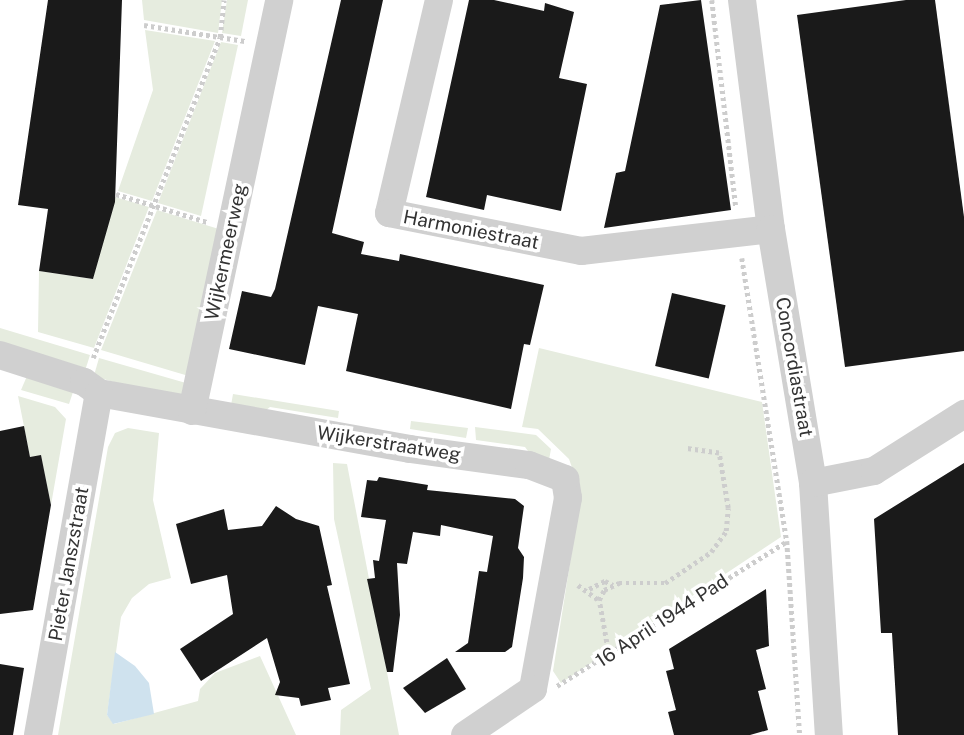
<!DOCTYPE html>
<style>
body{margin:0}
#map{position:relative;width:964px;height:735px;overflow:hidden;background:#fff;font-family:"Public Sans",sans-serif}
div>[style]{position:absolute}
.green>*{inset:0;background:#e6ecdf;transform-origin:0 0}
.water>*{inset:0;background:#cfe2ee}
.building>*{inset:0;background:#1a1a1a;transform-origin:0 0}
.path>*{height:4.5px;margin-top:-2.25px;transform-origin:0;background:repeating-linear-gradient(90deg,#cdcdcd 0 3.5px,transparent 0 7px)}
.minor>*{height:28px;margin:-14px;padding:0 14px;transform-origin:14px;border-radius:14px;background:#d0d0d0}
span{translate:-50% -50%;white-space:nowrap;text-align:center;line-height:1.15;-webkit-text-stroke:7px #fff;paint-order:stroke}
.street-label{font-size:19px;color:#333}
</style>
<div id="map">
<div class="green">
<div style="clip-path:polygon(142px 0,222px 0,218px 33px,144px 20px)"></div>
<div style="clip-path:polygon(227px 0,248px 0,241px 36px,222px 33px)"></div>
<div style="clip-path:polygon(145px 30px,215px 41px,152px 201px,118px 191px,153px 90px)"></div>
<div style="clip-path:polygon(221px 42px,238px 45px,201px 216px,158px 203px)"></div>
<div style="clip-path:polygon(115px 197px,149px 207px,94px 348px,38px 332px,39px 271px,93px 279px)"></div>
<div style="clip-path:polygon(157px 210px,222px 230px,192px 377px,101px 350px)"></div>
<div style="clip-path:polygon(0 328px,90px 355px,84px 374px,0 347px)"></div>
<div style="clip-path:polygon(539px 348px,762px 402px,781px 537px,561px 683px,553px 671px,581px 493px,569px 459px,538px 429px,522px 427px)"></div>
<div style="left:99px;top:358px;width:95px;height:19px;rotate:16deg"></div>
<div style="clip-path:polygon(27px 376px,73px 392px,69px 404px,21px 390px)"></div>
<div style="clip-path:polygon(233px 394px,339px 411px,338px 418px,270px 407px,260px 415px,230px 411px)"></div>
<div style="clip-path:polygon(18px 396px,55px 407px,66px 419px,51px 505px,41px 456px,30px 457px)"></div>
<div style="clip-path:polygon(411px 421px,468px 428px,466px 438px,410px 429px)"></div>
<div style="clip-path:polygon(475px 427px,536px 435px,551px 449px,549px 460px,534px 459px,525px 447px,476px 440px)"></div>
<div style="clip-path:polygon(128px 428px,159px 433px,153px 500px,171px 578px,149px 584px,132px 598px,121px 617px,107px 715px,114px 724px,198px 701px,200px 689px,215px 673px,260px 656px,296px 735px,58px 735px,108px 447px,115px 433px)"></div>
<div style="clip-path:polygon(333px 463px,347px 464px,399px 735px,340px 735px,341px 710px,371px 689px,334px 519px)"></div>
</div>
<div class="water">
<div style="clip-path:polygon(115px 652px,135px 666px,149px 683px,154px 714px,113px 724px,107px 715px)"></div>
</div>
<div class="building">
<div style="clip-path:polygon(48px 0,122px 0,115px 202px,93px 279px,39px 271px,48px 209px,18px 205px)"></div>
<div style="clip-path:polygon(341px 0,383px 0,332px 233px,364px 242px,361px 254px,399px 261px,400px 254px,544px 285px,530px 345px,524px 344px,511px 409px,346px 371px,358px 314px,318px 306px,305px 365px,229px 349px,242px 291px,271px 297px,275px 289px)"></div>
<div style="clip-path:polygon(469px 0,494px 0,544px 11px,545px 3px,574px 12px,559px 78px,587px 84px,561px 211px,487px 195px,484px 210px,426px 197px)"></div>
<div style="clip-path:polygon(701px 0,731px 210px,604px 228px,616px 173px,625px 171px,660px 5px)"></div>
<div style="clip-path:polygon(906px 0,935px 0,964px 217px,964px 351px,845px 367px,797px 15px)"></div>
<div style="left:672px;top:293px;width:55px;height:75px;rotate:13deg"></div>
<div style="clip-path:polygon(24px 426px,30px 457px,41px 455px,51px 505px,33px 610px,0 614px,0 431px)"></div>
<div style="clip-path:polygon(964px 463px,964px 735px,898px 735px,892px 633px,881px 633px,874px 519px)"></div>
<div style="clip-path:polygon(379px 477px,428px 485px,427px 490px,515px 499px,524px 506px,518px 548px,524px 557px,523px 578px,512px 647px,505px 652px,455px 652px,468px 643px,479px 571px,487px 572px,493px 536px,441px 525px,440px 536px,413px 532px,407px 564px,397px 563px,400px 615px,393px 672px,387px 672px,367px 579px,375px 578px,373px 560px,379px 561px,386px 520px,361px 517px,367px 480px,377px 481px)"></div>
<div style="clip-path:polygon(276px 506px,296px 519px,319px 526px,332px 585px,327px 586px,350px 684px,328px 688px,331px 700px,301px 706px,299px 698px,275px 695px,280px 682px,267px 638px,201px 681px,180px 649px,233px 614px,227px 575px,191px 584px,176px 524px,224px 509px,228px 530px,262px 526px)"></div>
<div style="clip-path:polygon(766px 589px,769px 646px,756px 650px,766px 689px,758px 691px,768px 730px,750px 735px,674px 735px,668px 712px,676px 710px,666px 671px,674px 669px,669px 649px)"></div>
<div style="clip-path:polygon(447px 658px,466px 689px,425px 713px,403px 688px)"></div>
<div style="clip-path:polygon(0 664px,24px 668px,13px 735px,0 735px)"></div>
</div>
<div class="path">
<div style="left:712px;top:0;width:209px;rotate:83.4deg"></div>
<div style="left:144px;top:25px;width:102px;rotate:9deg"></div>
<div style="left:116px;top:194px;width:95px;rotate:17.1deg"></div>
<div style="left:742px;top:258px;width:287px;rotate:81deg"></div>
<div style="left:787px;top:541px;width:194px;rotate:86.2deg"></div>
<div style="left:93px;top:358px;width:345px;rotate:-68.4deg"></div>
<div style="left:220px;top:37px;width:37px;rotate:-84deg"></div>
<div style="left:578px;top:585px;width:26px;rotate:36deg"></div>
<div style="left:589px;top:589px;width:18px;rotate:-27deg"></div>
<div style="left:605px;top:581px;width:9px;rotate:27deg"></div>
<div style="left:609px;top:656px;width:57px;rotate:-100.1deg"></div>
<div style="left:599px;top:600px;width:11px;rotate:-63deg"></div>
<div style="left:604px;top:590px;width:17px;rotate:-25deg"></div>
<div style="left:619px;top:583px;width:46px"></div>
<div style="left:665px;top:583px;width:55px;rotate:-34deg"></div>
<div style="left:711px;top:552px;width:26px;rotate:-54deg"></div>
<div style="left:726px;top:531px;width:23px;rotate:-85deg"></div>
<div style="left:728px;top:508px;width:56px;rotate:-99.3deg"></div>
<div style="left:719px;top:453px;width:34px;rotate:-172deg"></div>
<div style="left:557px;top:686px;width:272px;rotate:-32.2deg"></div>
</div>
<div class="minor">
<div style="left:439px;top:0;width:219px;rotate:103.2deg"></div>
<div style="left:389px;top:213px;width:196px;rotate:11.2deg"></div>
<div style="left:581px;top:251px;width:191px;rotate:-6.6deg"></div>
<div style="left:742px;top:0;width:231px;rotate:82.8deg"></div>
<div style="left:771px;top:229px;width:257px;rotate:80.6deg"></div>
<div style="left:813px;top:483px;width:253px;rotate:86.4deg"></div>
<div style="left:0;top:355px;width:88px;rotate:17.8deg"></div>
<div style="left:84px;top:382px;width:19px;rotate:36deg"></div>
<div style="left:99px;top:393px;width:316px;rotate:10.2deg"></div>
<div style="left:410px;top:449px;width:120px;rotate:7.7deg"></div>
<div style="left:529px;top:465px;width:39px;rotate:21deg"></div>
<div style="left:565px;top:479px;width:19px;rotate:81deg"></div>
<div style="left:568px;top:498px;width:194px;rotate:100.4deg"></div>
<div style="left:533px;top:689px;width:82px;rotate:145.9deg"></div>
<div style="left:192px;top:411px;width:420px;rotate:-78deg"></div>
<div style="left:813px;top:483px;width:62px;rotate:-11.1deg"></div>
<div style="left:874px;top:471px;width:107px;rotate:-32.3deg"></div>
<div style="left:38px;top:735px;width:347px;rotate:-79.9deg"></div>
</div>
<div class="street-label">
<span style="left:471px;top:230px;rotate:11deg">Harmoniestraat</span>
<span style="left:226px;top:252px;rotate:-78deg">Wijkermeerweg</span>
<span style="left:794px;top:367px;rotate:80deg">Concordiastraat</span>
<span style="left:389px;top:444px;rotate:9deg">Wijkerstraatweg</span>
<span style="left:69px;top:564px;rotate:-80deg">Pieter Janszstraat</span>
<span style="left:662px;top:621px;rotate:-33deg">16 April 1944 Pad</span>
</div>
</div>
